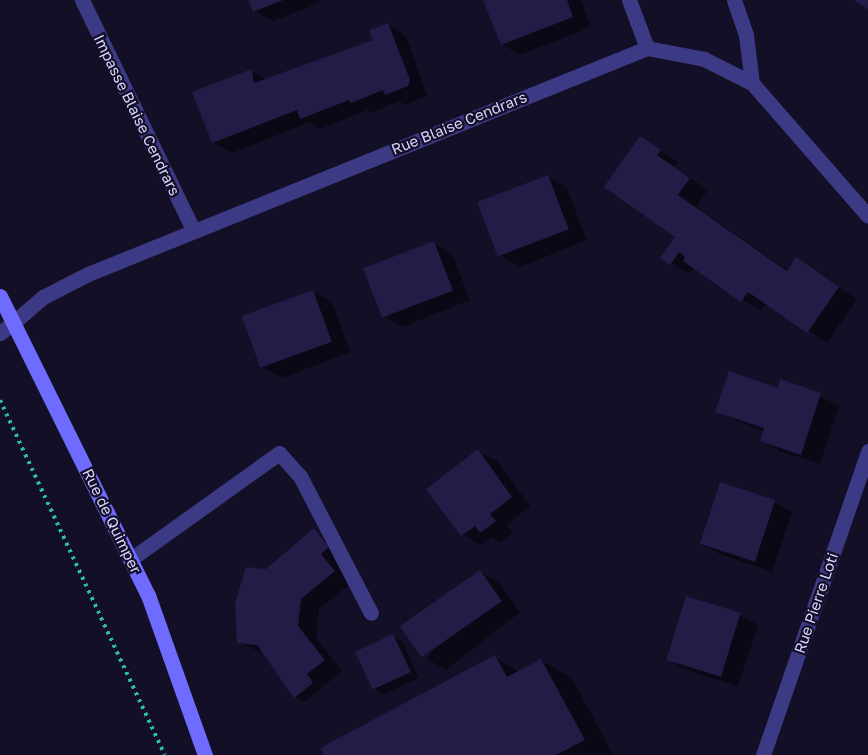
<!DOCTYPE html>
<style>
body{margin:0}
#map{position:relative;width:868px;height:755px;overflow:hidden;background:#130f26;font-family:"Golos Text",sans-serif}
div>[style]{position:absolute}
.shadow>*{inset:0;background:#0007}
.building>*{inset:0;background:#241b47;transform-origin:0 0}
.path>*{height:4px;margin-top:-2px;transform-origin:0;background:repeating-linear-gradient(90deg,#2fb8b0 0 3px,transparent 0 7.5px)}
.service>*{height:15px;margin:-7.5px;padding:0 7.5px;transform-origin:7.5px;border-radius:7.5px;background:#3d3a85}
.minor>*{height:15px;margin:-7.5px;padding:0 7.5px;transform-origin:7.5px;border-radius:7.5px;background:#3d3a85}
.secondary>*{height:15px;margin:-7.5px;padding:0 7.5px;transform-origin:7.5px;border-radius:7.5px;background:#6f6bff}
span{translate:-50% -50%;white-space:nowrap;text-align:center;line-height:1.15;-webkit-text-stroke:4.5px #130f26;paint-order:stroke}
.street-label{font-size:15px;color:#d9d4ff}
</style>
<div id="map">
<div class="shadow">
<div style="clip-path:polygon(251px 0,318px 0,319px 3px,273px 21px,254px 11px)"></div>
<div style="clip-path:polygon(485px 0,581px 0,591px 27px,520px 55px,502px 44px)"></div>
<div style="clip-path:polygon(388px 25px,406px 36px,427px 96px,405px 105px,399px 101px,371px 113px,367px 110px,320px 129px,310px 122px,232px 153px,213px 142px,252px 71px,267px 80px,375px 41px)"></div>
<div style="clip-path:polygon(641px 138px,678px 162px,675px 167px,708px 190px,696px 207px,789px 271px,796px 259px,857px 299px,827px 343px,766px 303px,761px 311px,694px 267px,689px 274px,662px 257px,677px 236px)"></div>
<div style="clip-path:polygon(548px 177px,566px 187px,587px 240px,520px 267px,501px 256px)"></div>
<div style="clip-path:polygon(434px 243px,452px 254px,470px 300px,402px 327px,384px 317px)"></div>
<div style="clip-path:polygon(313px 291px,332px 302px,350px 352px,282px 378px,263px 367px)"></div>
<div style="clip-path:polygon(781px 380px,839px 405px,820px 464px,780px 451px,762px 440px,764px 432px,717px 412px,779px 390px)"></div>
<div style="clip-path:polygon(478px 451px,497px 461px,530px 506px,507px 525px,513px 533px,500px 543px,491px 537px,480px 545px,462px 534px)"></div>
<div style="clip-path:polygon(774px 502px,792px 512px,772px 572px,720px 554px,702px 544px)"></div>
<div style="clip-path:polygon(314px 529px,338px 553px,333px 557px,353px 582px,319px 609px,316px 638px,342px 671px,304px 702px,295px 696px,265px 654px,238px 642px,266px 571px)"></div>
<div style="clip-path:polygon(480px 572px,498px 582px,520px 612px,446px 670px,427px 659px)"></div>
<div style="clip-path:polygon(739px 615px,758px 625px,738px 686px,686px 670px,667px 659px)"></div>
<div style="clip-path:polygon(392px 636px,402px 641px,419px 678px,384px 694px,374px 689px)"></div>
<div style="clip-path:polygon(494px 657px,520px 672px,541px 661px,572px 678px,613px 755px,326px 755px)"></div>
</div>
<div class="building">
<div style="clip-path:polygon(248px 0,283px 0,253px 12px)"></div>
<div style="clip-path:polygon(483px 0,567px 0,573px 17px,501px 45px)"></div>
<div style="clip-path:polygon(854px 0,868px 0,868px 9px)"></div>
<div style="clip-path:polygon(388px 23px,410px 80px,408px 86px,385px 95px,383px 90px,351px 103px,349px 100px,300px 119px,297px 110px,212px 143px,192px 92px,252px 69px,254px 83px,373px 40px,369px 30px)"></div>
<div style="clip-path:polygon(640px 136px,661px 150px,657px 155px,690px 178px,678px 195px,787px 271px,796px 257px,839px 287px,807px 333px,748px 292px,741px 302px,683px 261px,685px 257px,679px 252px,670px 265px,660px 258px,675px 237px,604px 187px)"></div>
<div style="left:548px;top:175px;width:58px;height:76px;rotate:69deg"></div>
<div style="left:434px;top:241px;width:53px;height:76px;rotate:69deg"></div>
<div style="left:313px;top:290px;width:55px;height:76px;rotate:70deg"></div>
<div style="clip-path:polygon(729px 371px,778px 388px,780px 379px,821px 393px,801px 455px,760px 441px,764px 428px,715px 412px)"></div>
<div style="clip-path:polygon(478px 449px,512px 497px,490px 514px,496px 521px,480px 533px,475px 526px,461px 536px,426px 489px)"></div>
<div style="left:720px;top:482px;width:58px;height:65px;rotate:18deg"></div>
<div style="clip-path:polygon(314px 528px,329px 547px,321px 554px,335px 571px,301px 599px,298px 626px,325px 660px,307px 674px,313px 683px,294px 698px,257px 645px,237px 643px,235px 604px,246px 567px,266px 569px)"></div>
<div style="left:480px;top:570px;width:38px;height:98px;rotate:55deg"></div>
<div style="left:686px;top:596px;width:57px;height:67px;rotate:17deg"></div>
<div style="left:393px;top:634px;width:42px;height:42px;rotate:65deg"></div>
<div style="clip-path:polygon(495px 655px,507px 677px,541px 659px,585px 740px,556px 755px,324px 755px,320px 748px)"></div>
</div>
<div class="path">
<div style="left:0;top:400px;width:391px;rotate:65.1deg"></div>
</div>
<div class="service">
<div style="left:0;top:333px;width:16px;rotate:-38deg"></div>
<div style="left:131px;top:559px;width:182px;rotate:-35.6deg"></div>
<div style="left:279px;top:453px;width:31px;rotate:48deg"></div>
<div style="left:300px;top:476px;width:154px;rotate:62.6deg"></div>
</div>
<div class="minor">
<div style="left:82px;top:0;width:255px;rotate:64.2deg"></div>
<div style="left:629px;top:0;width:51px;rotate:69.4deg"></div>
<div style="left:734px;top:0;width:37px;rotate:71deg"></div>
<div style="left:746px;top:35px;width:48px;rotate:82.9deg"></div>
<div style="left:13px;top:323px;width:40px;rotate:-41deg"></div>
<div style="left:43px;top:297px;width:51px;rotate:-27.1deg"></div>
<div style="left:88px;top:274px;width:603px;rotate:-22.01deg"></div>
<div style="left:647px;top:48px;width:58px;rotate:10.9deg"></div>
<div style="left:704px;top:59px;width:54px;rotate:26.6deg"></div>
<div style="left:752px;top:83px;width:176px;rotate:48.9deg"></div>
<div style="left:763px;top:755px;width:322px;rotate:-70.9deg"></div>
</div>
<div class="secondary">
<div style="left:0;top:296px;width:334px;rotate:63.7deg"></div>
<div style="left:148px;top:595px;width:170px;rotate:70.4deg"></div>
</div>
<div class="street-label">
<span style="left:137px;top:115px;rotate:64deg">Impasse Blaise Cendrars</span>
<span style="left:459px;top:123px;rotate:-22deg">Rue Blaise Cendrars</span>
<span style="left:112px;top:521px;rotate:64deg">Rue de Quimper</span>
<span style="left:816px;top:603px;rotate:-71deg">Rue Pierre Loti</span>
</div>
</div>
